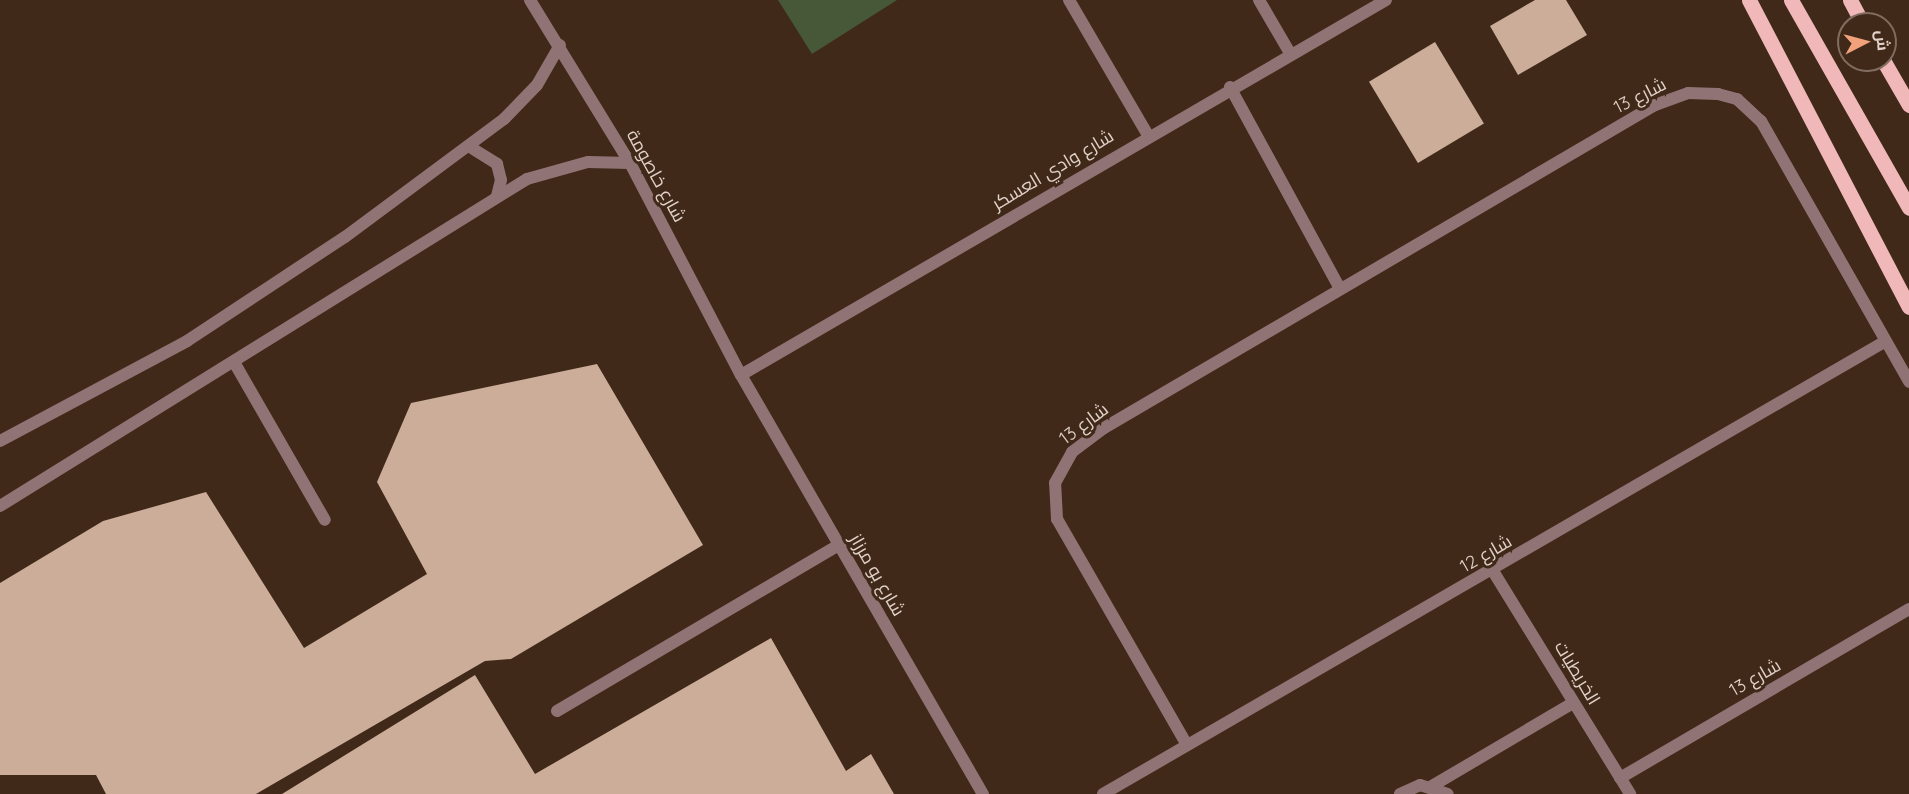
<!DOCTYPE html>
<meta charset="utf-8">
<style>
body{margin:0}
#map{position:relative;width:1909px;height:794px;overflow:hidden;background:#402919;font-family:Quicksand,Cairo,sans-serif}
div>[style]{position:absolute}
.green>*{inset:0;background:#465838}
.building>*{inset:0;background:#cbad9a;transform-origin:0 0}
.lane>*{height:12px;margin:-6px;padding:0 6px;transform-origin:6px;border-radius:6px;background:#907475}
.street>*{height:12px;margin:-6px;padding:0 6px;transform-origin:6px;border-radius:6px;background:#907475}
.primary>*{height:15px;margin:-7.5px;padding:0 7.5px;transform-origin:7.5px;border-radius:7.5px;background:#f1b8ba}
span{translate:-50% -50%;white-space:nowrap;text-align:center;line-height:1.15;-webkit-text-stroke:6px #402919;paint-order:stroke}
.street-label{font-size:18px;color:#e2d2c9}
.north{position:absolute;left:1837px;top:12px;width:60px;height:60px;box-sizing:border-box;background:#402919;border:2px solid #816d5f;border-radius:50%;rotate:84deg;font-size:16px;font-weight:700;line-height:24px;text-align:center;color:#e2d2c9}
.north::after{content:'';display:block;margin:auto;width:21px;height:27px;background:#f1a27b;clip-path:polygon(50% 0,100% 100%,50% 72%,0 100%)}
</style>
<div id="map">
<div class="green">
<div style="clip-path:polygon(778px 0,897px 0,812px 54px)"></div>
</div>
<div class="building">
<div style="clip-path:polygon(1535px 0,1566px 0,1587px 35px,1518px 75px,1490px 26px)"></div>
<div style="left:1435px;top:42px;width:95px;height:77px;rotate:59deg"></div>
<div style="clip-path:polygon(597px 364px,703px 545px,511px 659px,485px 661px,256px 794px,106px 794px,96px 775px,0 775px,0 583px,103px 521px,206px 492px,304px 648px,427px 574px,377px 482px,411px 403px)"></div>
<div style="clip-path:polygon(771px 638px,846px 771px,871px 754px,894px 794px,282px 794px,475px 675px,535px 774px)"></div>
</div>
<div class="lane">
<div style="left:470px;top:147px;width:32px;rotate:32deg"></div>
<div style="left:497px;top:164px;width:16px;rotate:76deg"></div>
<div style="left:501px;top:180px;width:16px;rotate:104deg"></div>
<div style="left:234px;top:362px;width:182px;rotate:60.1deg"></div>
<div style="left:0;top:441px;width:212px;rotate:-28.1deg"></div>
<div style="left:187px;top:341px;width:189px;rotate:-33.4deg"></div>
<div style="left:345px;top:237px;width:198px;rotate:-36.6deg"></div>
<div style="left:504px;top:119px;width:47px;rotate:-45.9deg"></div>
<div style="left:537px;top:85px;width:46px;rotate:-60.1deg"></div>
<div style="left:0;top:506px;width:620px;rotate:-31.82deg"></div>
<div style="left:527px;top:179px;width:63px;rotate:-15.6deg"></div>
<div style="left:588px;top:162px;width:42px;rotate:1.4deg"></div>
<div style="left:1432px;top:786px;width:164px;rotate:-30.5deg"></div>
<div style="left:1400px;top:794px;width:22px;rotate:-24deg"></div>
<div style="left:1420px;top:785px;width:29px;rotate:18deg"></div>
</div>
<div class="street">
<div style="left:530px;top:0;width:191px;rotate:58.5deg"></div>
<div style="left:630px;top:163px;width:239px;rotate:62.4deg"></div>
<div style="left:741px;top:375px;width:484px;rotate:60deg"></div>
<div style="left:1069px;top:0;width:156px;rotate:59.7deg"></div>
<div style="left:1259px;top:0;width:61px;rotate:59.7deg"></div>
<div style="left:1230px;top:87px;width:230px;rotate:61.4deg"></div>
<div style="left:741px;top:375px;width:746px;rotate:-30.17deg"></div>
<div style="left:1493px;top:571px;width:262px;rotate:58.4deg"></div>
<div style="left:557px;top:711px;width:327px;rotate:-30.5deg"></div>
<div style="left:1187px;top:745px;width:261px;rotate:-119.9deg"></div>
<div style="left:1057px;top:519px;width:36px;rotate:-93deg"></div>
<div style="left:1055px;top:483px;width:35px;rotate:-61deg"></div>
<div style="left:1072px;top:452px;width:40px;rotate:-37deg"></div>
<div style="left:1104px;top:428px;width:639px;rotate:-30.38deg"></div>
<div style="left:1655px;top:105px;width:35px;rotate:-20deg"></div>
<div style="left:1688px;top:93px;width:30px;rotate:2deg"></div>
<div style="left:1718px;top:94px;width:20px;rotate:15deg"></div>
<div style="left:1737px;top:99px;width:33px;rotate:43deg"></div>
<div style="left:1761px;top:121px;width:300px;rotate:60.4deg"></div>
<div style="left:1620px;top:778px;width:335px;rotate:-30.3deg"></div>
<div style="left:1103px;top:794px;width:902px;rotate:-30.06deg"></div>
</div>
<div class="primary">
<div style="left:1749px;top:0;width:346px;rotate:62.5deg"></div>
<div style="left:1791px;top:0;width:239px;rotate:60.4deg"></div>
<div style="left:1850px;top:0;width:27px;rotate:62deg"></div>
<div style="left:1883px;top:60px;width:52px;rotate:60deg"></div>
</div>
<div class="street-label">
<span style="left:1640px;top:96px;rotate:-27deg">شارع 13</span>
<span style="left:1053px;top:170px;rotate:-31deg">شارع وادي العسكر</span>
<span style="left:656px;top:176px;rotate:61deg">شارع خاصومة</span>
<span style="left:1084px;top:424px;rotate:-37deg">شارع 13</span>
<span style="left:1486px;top:554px;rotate:-30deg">شارع 12</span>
<span style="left:877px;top:575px;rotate:60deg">شارع بو مرزاز</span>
<span style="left:1577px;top:673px;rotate:59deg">الخريطيات</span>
<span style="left:1755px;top:678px;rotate:-30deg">شارع 13</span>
</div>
<div class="north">ش</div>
</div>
